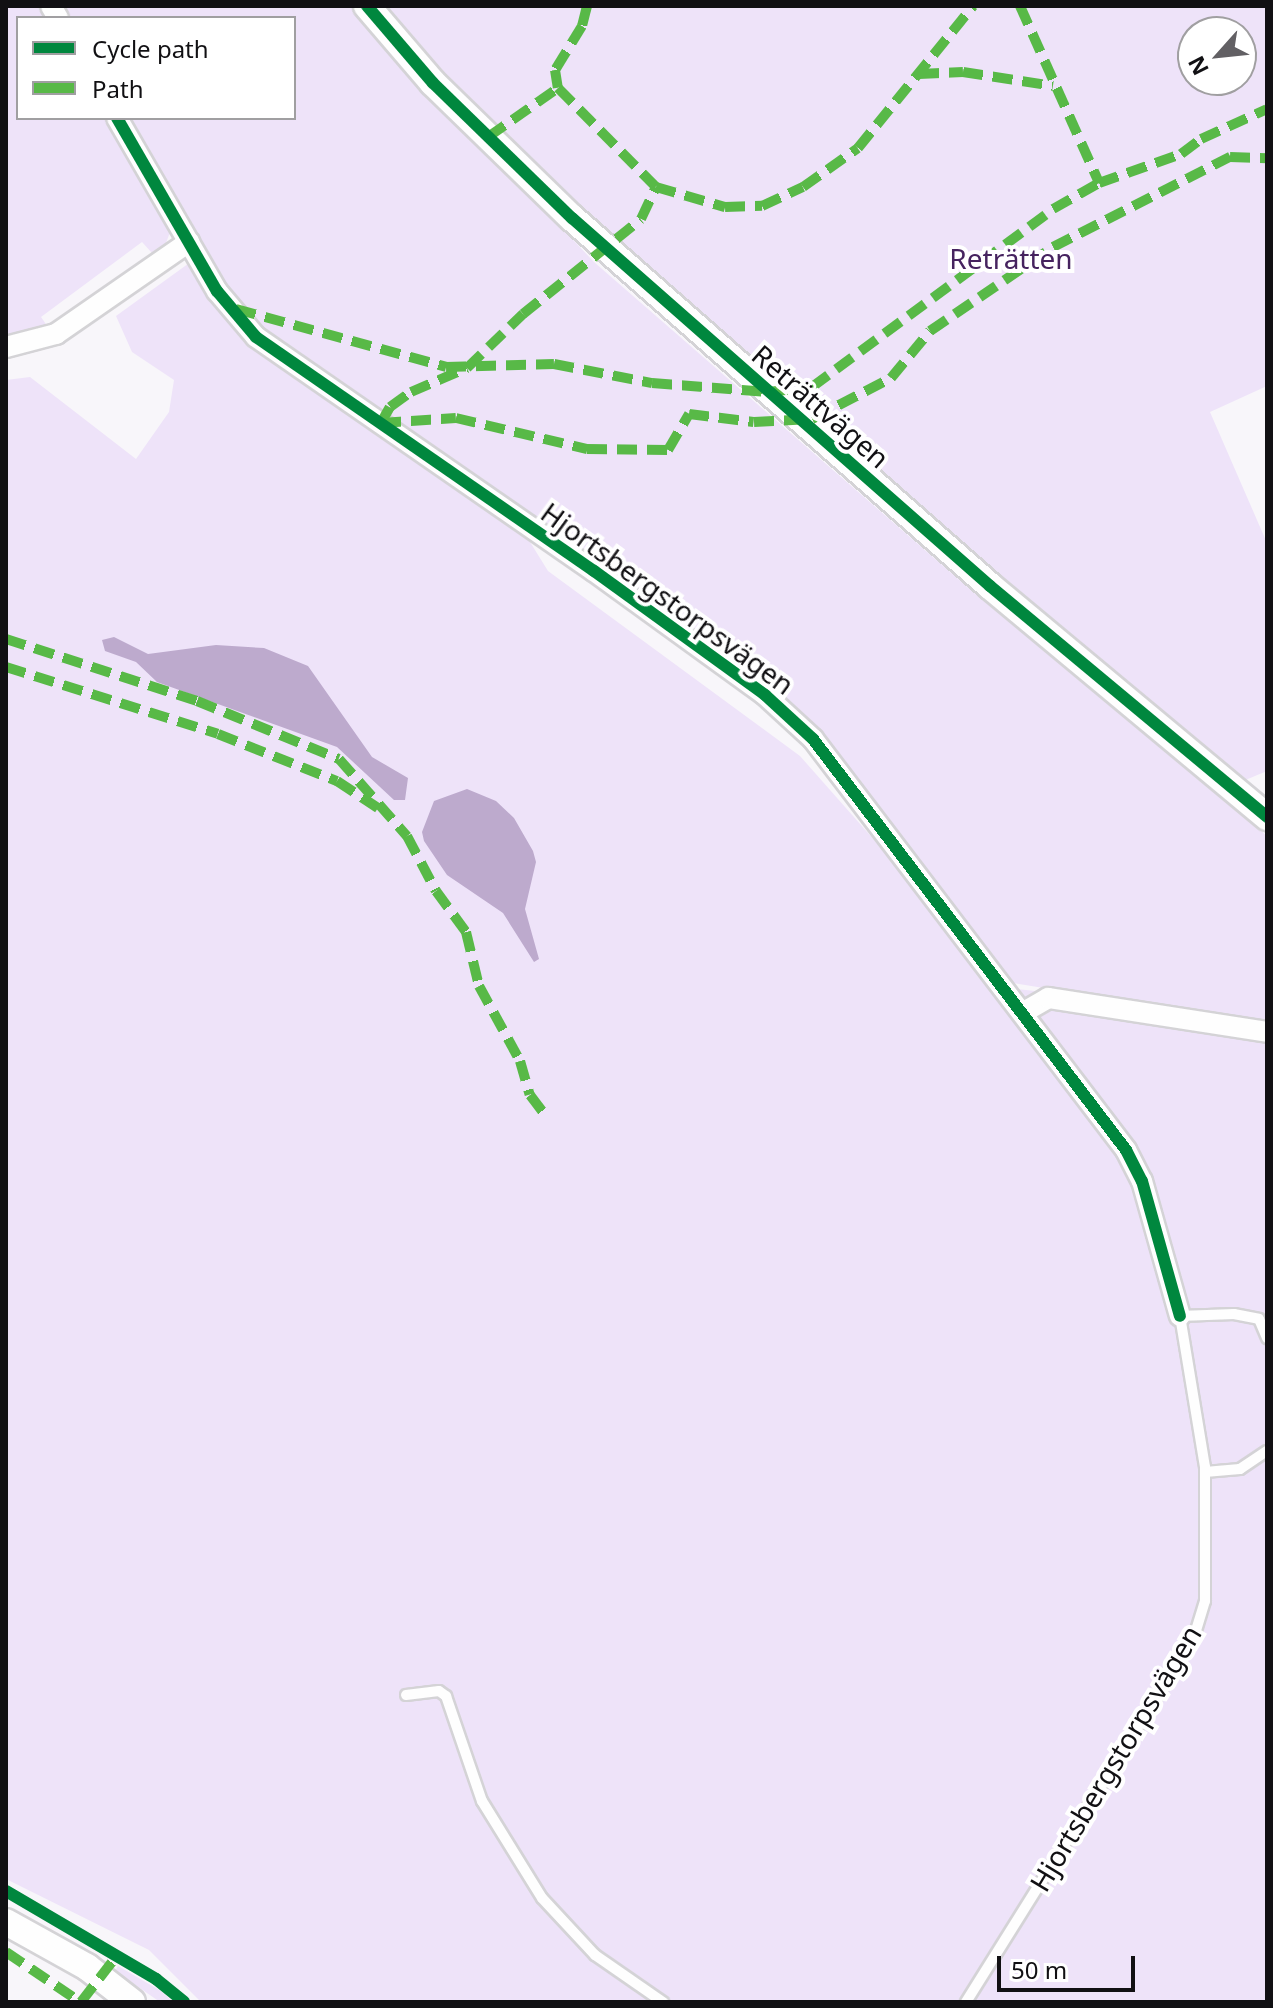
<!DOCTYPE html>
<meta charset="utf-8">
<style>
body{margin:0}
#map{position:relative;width:1273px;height:2008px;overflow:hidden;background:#f8f6fa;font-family:"Noto Sans",sans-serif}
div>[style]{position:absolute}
.green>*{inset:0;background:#eee3f9}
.water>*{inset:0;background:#bdaacd}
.roads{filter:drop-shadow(2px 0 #d4d3d6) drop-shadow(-2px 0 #d4d3d6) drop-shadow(0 2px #d4d3d6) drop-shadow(0 -2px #d4d3d6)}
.service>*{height:10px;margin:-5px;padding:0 5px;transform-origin:5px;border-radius:5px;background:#fefefe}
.minor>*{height:20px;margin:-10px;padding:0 10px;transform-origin:10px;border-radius:10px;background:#fefefe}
.tertiary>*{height:26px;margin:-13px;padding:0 13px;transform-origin:13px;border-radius:13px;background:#fefefe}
.quiet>*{height:10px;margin-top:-5px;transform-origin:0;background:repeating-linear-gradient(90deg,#58b947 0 20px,transparent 0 30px)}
.cycleway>*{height:12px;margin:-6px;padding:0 6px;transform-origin:6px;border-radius:6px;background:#00873e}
span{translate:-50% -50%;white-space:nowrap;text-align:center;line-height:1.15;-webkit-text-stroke:8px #fff;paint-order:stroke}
.park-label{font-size:28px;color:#46235f}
.street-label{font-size:28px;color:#111013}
.frame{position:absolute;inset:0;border:8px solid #111013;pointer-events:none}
.legend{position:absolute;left:16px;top:16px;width:280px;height:104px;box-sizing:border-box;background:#fff;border:2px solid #a09fa1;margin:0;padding:10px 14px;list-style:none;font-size:24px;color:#111013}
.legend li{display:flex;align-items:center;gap:16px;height:40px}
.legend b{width:40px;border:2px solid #a09fa1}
.north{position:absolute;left:1177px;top:16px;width:80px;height:80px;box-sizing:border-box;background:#fff;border:2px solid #a09fa1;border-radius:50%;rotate:243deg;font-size:22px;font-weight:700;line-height:32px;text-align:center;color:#111013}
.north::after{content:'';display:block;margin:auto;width:28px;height:36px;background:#626064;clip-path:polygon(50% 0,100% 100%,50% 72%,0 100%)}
.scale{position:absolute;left:997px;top:1956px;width:138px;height:36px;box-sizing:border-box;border:4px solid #111013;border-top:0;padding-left:10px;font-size:24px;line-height:28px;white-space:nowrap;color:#111013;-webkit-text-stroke:6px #fff;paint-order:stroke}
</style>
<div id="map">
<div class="green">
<div style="clip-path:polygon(6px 6px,44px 6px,51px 18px,18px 18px,18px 118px,109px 118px,172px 227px,166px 243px,152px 253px,142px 242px,41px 317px,48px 327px,6px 340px)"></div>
<div style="clip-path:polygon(evenodd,57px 6px,353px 6px,594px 262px,972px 591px,1267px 836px,1267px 2002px,201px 2002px,149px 1950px,6px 1879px,6px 380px,30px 377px,136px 459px,169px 412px,174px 380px,132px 352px,116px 316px,203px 253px,123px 118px,294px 118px,294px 18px,64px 18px,57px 6px,512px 500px,795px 714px,883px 813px,1013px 983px,1105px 998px,1005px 988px,800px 756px,548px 571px,517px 521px,512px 500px)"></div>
<div style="clip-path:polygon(evenodd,378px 6px,1267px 6px,1267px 386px,1210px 412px,1267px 543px,1267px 771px,1243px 781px,609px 246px,378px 6px,1193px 32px,1241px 32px,1241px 80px,1193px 80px,1193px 32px)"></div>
<div style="clip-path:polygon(118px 1966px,161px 1991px,173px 2002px,160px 2002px,115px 1971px)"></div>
</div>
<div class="water">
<div style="clip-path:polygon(114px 637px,148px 654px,216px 645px,264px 648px,308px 666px,372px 757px,408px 778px,405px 800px,394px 800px,337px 747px,157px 682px,136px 662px,105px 651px,102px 640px)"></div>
<div style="clip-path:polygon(467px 789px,496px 801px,514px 818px,533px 851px,536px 862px,525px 909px,539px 959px,534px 962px,503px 913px,447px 875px,424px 841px,422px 832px,434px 801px)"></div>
</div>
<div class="roads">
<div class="service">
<div style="left:1205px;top:1472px;width:35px;rotate:-5deg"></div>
<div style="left:1240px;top:1469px;width:32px;rotate:-34deg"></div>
<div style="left:406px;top:1695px;width:33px;rotate:-7deg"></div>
<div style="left:439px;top:1691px;width:9px;rotate:36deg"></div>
<div style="left:446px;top:1696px;width:111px;rotate:71.1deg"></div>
<div style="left:482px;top:1801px;width:114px;rotate:58.3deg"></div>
<div style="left:542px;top:1898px;width:78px;rotate:47.1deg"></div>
<div style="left:595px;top:1955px;width:83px;rotate:34.7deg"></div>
<div style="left:966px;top:2002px;width:430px;rotate:-58deg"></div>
<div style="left:1194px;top:1637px;width:38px;rotate:-73deg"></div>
<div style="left:1205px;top:1601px;width:134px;rotate:-90deg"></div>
<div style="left:1205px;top:1467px;width:153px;rotate:-99.4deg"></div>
<div style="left:1180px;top:1316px;width:54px;rotate:-2.1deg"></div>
<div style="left:1234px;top:1314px;width:25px;rotate:11deg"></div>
<div style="left:1259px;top:1319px;width:21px;rotate:67deg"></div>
</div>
<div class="minor">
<div style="left:51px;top:6px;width:14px;rotate:60deg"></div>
<div style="left:117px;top:118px;width:200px;rotate:60deg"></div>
<div style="left:217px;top:291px;width:60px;rotate:49.7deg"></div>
<div style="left:256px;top:337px;width:411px;rotate:34.7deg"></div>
<div style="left:594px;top:571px;width:211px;rotate:35.9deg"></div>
<div style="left:765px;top:695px;width:65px;rotate:42.5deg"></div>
<div style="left:813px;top:739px;width:517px;rotate:52.71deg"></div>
<div style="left:1126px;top:1150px;width:35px;rotate:63deg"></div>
<div style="left:1142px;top:1181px;width:140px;rotate:74.3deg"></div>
<div style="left:6px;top:347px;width:52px;rotate:-14.6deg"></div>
<div style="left:56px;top:334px;width:162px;rotate:-34.7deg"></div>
<div style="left:1024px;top:1012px;width:28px;rotate:-30deg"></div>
<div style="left:1048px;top:998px;width:222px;rotate:8.8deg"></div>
</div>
<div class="tertiary">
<div style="left:367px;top:6px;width:101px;rotate:49.4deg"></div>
<div style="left:433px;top:83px;width:194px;rotate:44.2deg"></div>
<div style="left:572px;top:218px;width:557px;rotate:41.36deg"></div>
<div style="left:990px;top:586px;width:361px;rotate:39.8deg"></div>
<div style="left:6px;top:1922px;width:93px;rotate:29.1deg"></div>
<div style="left:87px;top:1967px;width:57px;rotate:37.9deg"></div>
</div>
</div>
<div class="quiet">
<div style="left:587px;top:6px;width:21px;rotate:104deg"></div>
<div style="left:582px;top:26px;width:52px;rotate:121.5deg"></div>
<div style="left:555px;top:70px;width:18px;rotate:81deg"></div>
<div style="left:558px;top:88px;width:139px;rotate:45.3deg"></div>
<div style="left:656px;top:187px;width:72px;rotate:16.2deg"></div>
<div style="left:725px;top:207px;width:37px;rotate:-2deg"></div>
<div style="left:762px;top:206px;width:45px;rotate:-24.9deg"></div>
<div style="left:803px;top:187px;width:67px;rotate:-35.3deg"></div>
<div style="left:858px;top:148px;width:183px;rotate:-51deg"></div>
<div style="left:1020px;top:6px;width:194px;rotate:65.9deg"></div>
<div style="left:919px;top:74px;width:44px;rotate:-2.6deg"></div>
<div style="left:963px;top:72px;width:91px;rotate:8.8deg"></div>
<div style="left:488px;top:137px;width:85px;rotate:-35deg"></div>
<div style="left:236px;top:309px;width:218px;rotate:15.4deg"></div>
<div style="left:446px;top:367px;width:108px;rotate:-1.6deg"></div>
<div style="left:554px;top:364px;width:100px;rotate:11deg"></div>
<div style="left:652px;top:383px;width:116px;rotate:4.4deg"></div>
<div style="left:768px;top:392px;width:44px;rotate:-6.5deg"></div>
<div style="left:812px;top:387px;width:300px;rotate:-36.4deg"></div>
<div style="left:1053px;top:209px;width:53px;rotate:-29.5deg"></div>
<div style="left:1099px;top:183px;width:87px;rotate:-19.5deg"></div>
<div style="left:1181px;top:154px;width:25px;rotate:-37deg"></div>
<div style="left:1201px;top:139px;width:72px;rotate:-24.4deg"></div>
<div style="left:381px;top:423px;width:75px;rotate:-3.8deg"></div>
<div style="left:456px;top:418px;width:135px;rotate:13.3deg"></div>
<div style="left:587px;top:449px;width:81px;rotate:0.7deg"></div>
<div style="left:668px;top:450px;width:42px;rotate:-59.7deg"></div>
<div style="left:689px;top:414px;width:65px;rotate:7deg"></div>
<div style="left:754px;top:422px;width:58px;rotate:-3deg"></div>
<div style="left:812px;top:419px;width:89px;rotate:-27.4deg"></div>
<div style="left:891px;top:378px;width:61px;rotate:-50.3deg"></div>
<div style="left:930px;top:331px;width:149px;rotate:-34.3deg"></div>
<div style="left:1053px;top:247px;width:199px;rotate:-27deg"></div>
<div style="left:1230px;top:157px;width:37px;rotate:2deg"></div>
<div style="left:381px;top:423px;width:18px;rotate:-61deg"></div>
<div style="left:390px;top:407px;width:26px;rotate:-36deg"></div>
<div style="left:411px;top:392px;width:61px;rotate:-23.2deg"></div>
<div style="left:467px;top:368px;width:78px;rotate:-44deg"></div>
<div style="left:523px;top:314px;width:151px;rotate:-38.8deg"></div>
<div style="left:641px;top:219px;width:35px;rotate:-65deg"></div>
<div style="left:6px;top:639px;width:201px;rotate:18deg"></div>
<div style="left:197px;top:701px;width:153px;rotate:22.2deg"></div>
<div style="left:339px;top:759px;width:103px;rotate:48.6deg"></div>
<div style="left:407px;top:836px;width:62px;rotate:62.2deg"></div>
<div style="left:436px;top:891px;width:51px;rotate:53.8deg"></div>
<div style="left:466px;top:932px;width:56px;rotate:76.5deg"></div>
<div style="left:479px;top:986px;width:85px;rotate:61.3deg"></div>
<div style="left:520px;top:1061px;width:35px;rotate:74deg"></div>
<div style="left:530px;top:1095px;width:21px;rotate:53deg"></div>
<div style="left:6px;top:667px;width:222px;rotate:17.5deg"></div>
<div style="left:218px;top:734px;width:128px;rotate:21.6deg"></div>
<div style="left:337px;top:781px;width:49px;rotate:33.4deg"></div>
<div style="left:6px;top:1952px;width:89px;rotate:34deg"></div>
<div style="left:81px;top:2002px;width:56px;rotate:-52.3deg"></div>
</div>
<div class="cycleway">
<div style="left:367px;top:6px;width:101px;rotate:49.4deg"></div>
<div style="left:433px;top:83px;width:194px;rotate:44.2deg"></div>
<div style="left:572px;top:218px;width:557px;rotate:41.36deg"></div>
<div style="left:990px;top:586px;width:361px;rotate:39.8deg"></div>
<div style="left:117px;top:118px;width:200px;rotate:60deg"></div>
<div style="left:217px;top:291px;width:60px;rotate:49.7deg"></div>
<div style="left:256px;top:337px;width:411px;rotate:34.7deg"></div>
<div style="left:594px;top:571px;width:211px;rotate:35.9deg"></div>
<div style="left:765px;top:695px;width:65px;rotate:42.5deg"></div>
<div style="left:813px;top:739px;width:517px;rotate:52.71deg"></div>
<div style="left:1126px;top:1150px;width:35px;rotate:63deg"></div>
<div style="left:1142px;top:1181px;width:140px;rotate:74.3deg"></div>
<div style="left:6px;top:1891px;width:174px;rotate:30.4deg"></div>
<div style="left:156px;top:1979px;width:36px;rotate:39deg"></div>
</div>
<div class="park-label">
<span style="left:1011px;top:258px">Reträtten</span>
</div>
<div class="street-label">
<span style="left:821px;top:406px;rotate:41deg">Reträttvägen</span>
<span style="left:668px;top:598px;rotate:36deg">Hjortsbergstorpsvägen</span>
<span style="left:1115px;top:1758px;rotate:-59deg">Hjortsbergstorpsvägen</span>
</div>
<div class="frame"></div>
<ul class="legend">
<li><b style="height:10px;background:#00873e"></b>Cycle path</li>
<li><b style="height:10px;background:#58b947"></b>Path</li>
</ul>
<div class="north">N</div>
<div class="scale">50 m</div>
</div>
